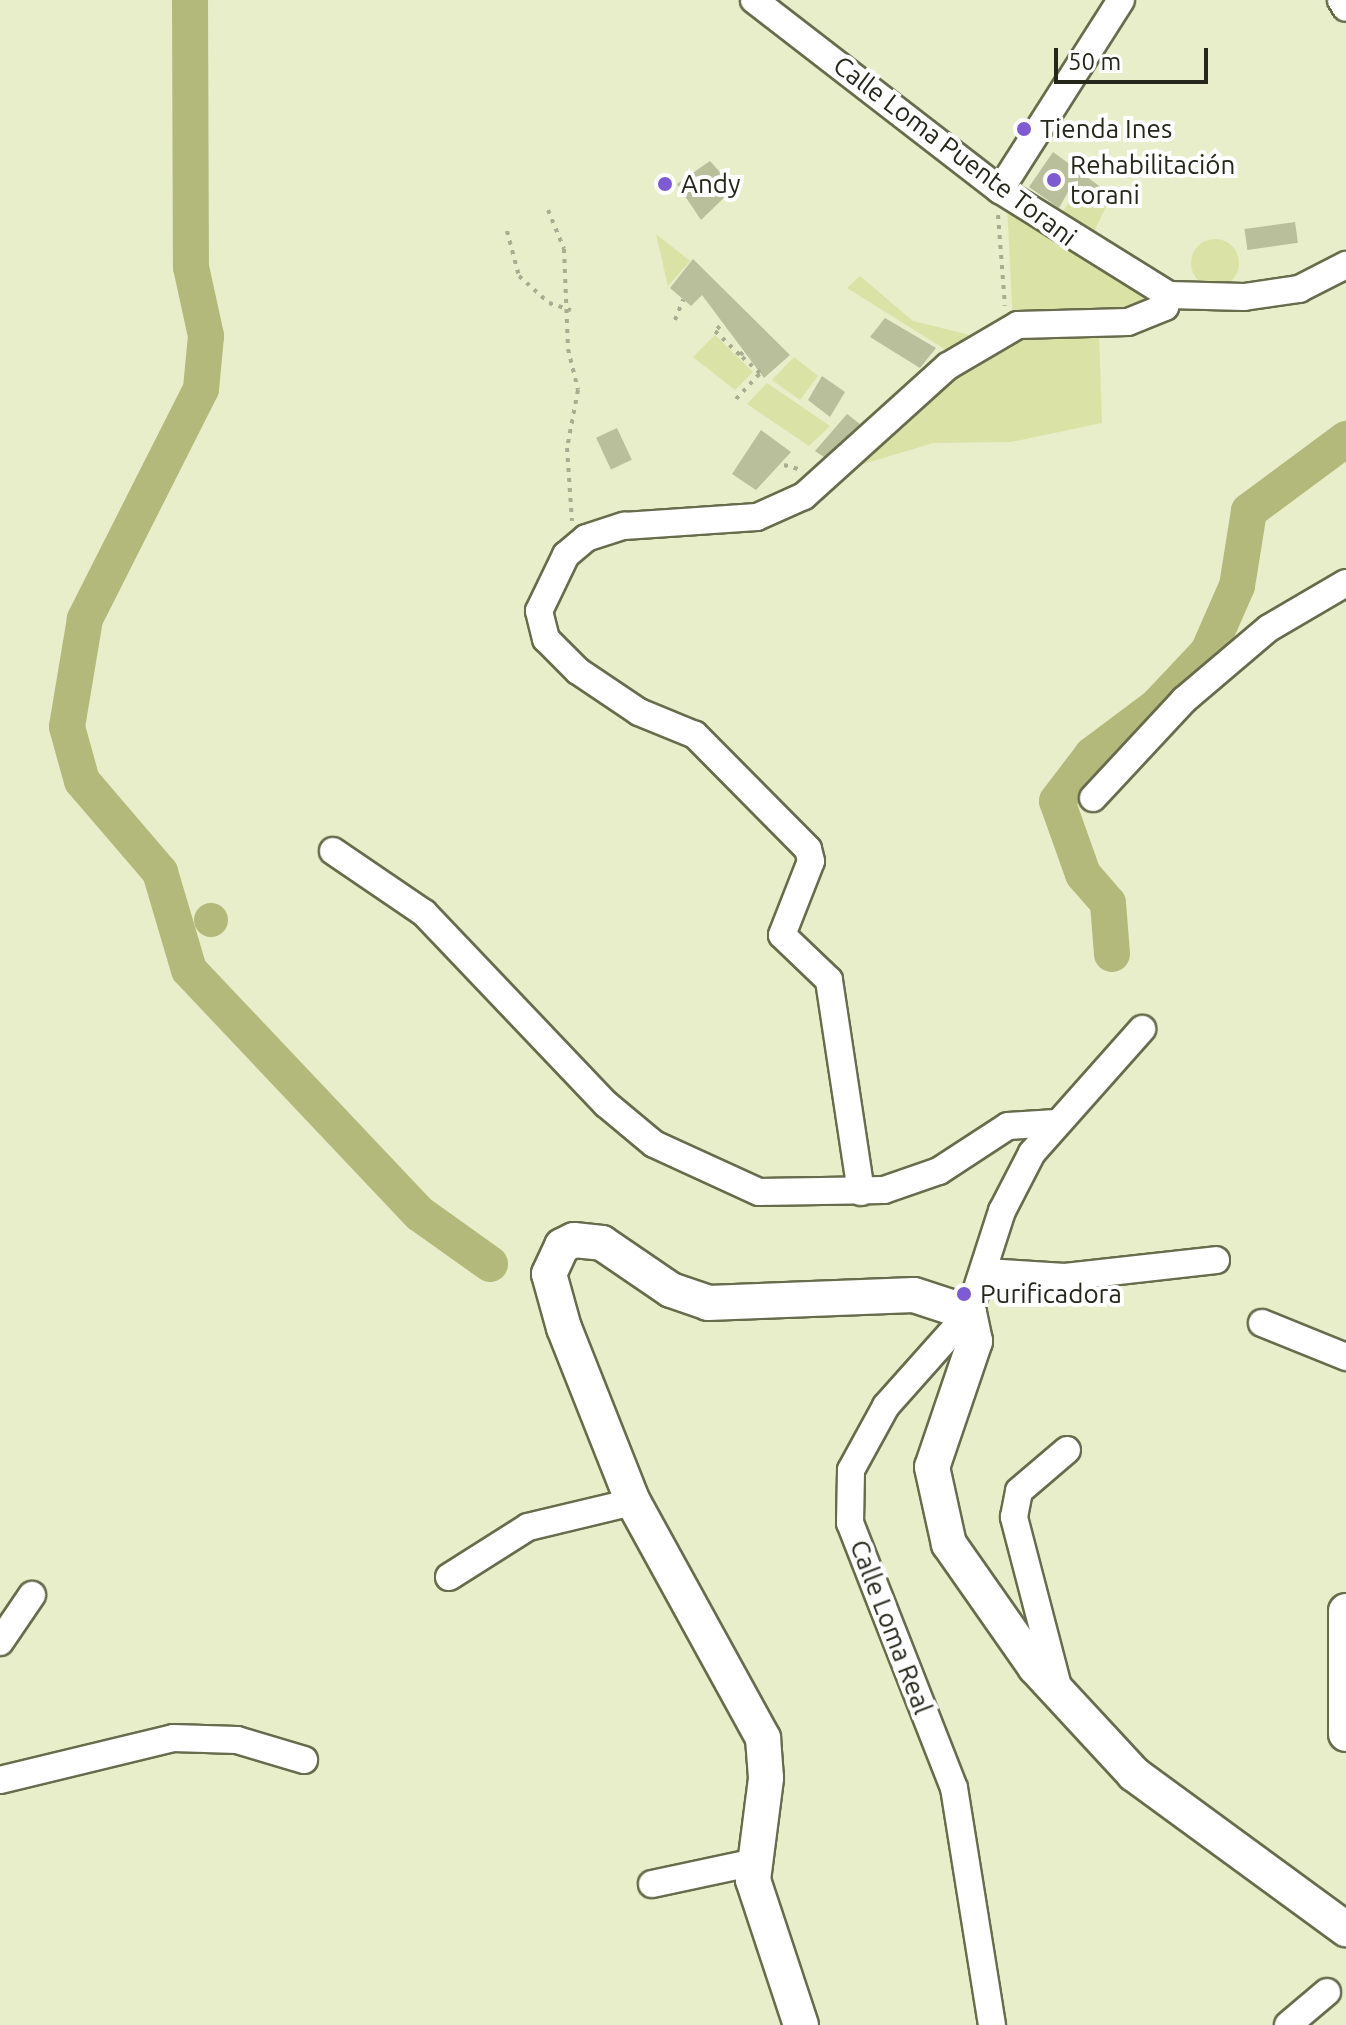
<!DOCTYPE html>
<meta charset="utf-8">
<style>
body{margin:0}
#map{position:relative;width:1346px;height:2025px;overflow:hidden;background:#e8edca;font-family:Ubuntu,sans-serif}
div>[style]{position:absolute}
.green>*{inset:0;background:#dbe2a6}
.round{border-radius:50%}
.water>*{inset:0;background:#b2b97b}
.river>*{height:36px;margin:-18px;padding:0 18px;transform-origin:18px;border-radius:18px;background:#b2b97b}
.building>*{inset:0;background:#b9be9b;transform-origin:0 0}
.path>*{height:4px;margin-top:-2px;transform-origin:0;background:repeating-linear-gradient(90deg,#a8ac90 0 4px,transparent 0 10px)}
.roads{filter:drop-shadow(2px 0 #686c4c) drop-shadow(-2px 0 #686c4c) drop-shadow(0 2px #686c4c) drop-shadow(0 -2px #686c4c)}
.minor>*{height:26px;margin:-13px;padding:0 13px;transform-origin:13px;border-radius:13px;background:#fff}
.major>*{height:34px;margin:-17px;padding:0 17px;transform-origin:17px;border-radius:17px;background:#fff}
.dots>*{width:22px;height:22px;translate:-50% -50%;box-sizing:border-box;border:4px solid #fff;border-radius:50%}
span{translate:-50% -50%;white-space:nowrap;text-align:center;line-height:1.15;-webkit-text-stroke:8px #fff;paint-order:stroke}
.poi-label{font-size:26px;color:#25271a}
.left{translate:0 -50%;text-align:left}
.street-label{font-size:26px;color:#25271a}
.scale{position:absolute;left:1054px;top:48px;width:154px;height:36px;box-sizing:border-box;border:4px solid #25271a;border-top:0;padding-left:10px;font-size:24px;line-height:28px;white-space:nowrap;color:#25271a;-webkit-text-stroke:6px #fff;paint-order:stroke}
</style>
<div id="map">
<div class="green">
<div style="clip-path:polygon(1102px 188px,1112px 194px,1093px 234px,1061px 213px,1074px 197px,1090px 203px)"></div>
<div style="clip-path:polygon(1007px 205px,1159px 302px,1129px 313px,1013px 321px)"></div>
<div style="clip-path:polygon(656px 234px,690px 261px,668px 286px)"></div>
<div class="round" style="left:1191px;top:239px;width:48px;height:48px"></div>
<div style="clip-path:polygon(860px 276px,913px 321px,982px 338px,951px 353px,847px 288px)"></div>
<div style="clip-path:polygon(1029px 329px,1099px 332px,1102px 423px,1011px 442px,933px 443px,850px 468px,928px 390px)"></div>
<div style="clip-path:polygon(715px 335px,753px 372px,735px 390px,693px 357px)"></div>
<div style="clip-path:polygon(794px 357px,818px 376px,800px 400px,772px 380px)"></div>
<div style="clip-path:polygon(767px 383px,830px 426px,809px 446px,747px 404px)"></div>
</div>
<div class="water">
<div class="round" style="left:194px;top:903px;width:34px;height:34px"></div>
</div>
<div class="river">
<div style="left:190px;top:0;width:267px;rotate:89.8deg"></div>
<div style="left:191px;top:267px;width:71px;rotate:77.7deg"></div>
<div style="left:206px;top:336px;width:53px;rotate:95.4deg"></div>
<div style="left:201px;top:389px;width:258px;rotate:116.8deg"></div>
<div style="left:85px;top:619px;width:109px;rotate:99.5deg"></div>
<div style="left:67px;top:727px;width:56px;rotate:74.5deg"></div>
<div style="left:82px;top:781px;width:120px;rotate:49.4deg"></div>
<div style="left:160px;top:872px;width:102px;rotate:73.5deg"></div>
<div style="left:189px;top:970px;width:336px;rotate:46.6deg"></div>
<div style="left:420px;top:1214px;width:86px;rotate:35.5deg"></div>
<div style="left:1112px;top:954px;width:51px;rotate:-94.5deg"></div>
<div style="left:1108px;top:903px;width:38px;rotate:-131deg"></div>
<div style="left:1083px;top:874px;width:77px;rotate:-109.6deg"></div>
<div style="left:1057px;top:801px;width:58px;rotate:-52.7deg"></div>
<div style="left:1092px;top:755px;width:81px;rotate:-37deg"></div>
<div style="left:1157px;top:706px;width:74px;rotate:-46.6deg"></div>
<div style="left:1208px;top:652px;width:72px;rotate:-66.3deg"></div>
<div style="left:1237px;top:586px;width:76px;rotate:-80.9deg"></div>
<div style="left:1249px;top:511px;width:121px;rotate:-36.6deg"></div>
</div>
<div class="building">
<div style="clip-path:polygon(1053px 152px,1102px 188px,1090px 203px,1069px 190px,1059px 208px,1029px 187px)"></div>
<div style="clip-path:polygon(710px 161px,734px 188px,701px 220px,677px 184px)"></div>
<div style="left:1295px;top:222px;width:21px;height:51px;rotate:82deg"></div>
<div style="clip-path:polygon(693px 259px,790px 355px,764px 378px,702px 295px,691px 306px,670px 288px)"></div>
<div style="clip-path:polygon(885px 318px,936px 348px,920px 368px,870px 337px)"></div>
<div style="clip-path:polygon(822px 376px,845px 392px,830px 417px,808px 400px)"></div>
<div style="clip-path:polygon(847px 414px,860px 424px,824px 457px,815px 451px)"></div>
<div style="left:617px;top:428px;width:35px;height:23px;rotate:65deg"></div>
<div style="clip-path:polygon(761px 430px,791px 452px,756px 490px,732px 474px)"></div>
</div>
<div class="path">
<div style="left:548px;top:210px;width:42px;rotate:67.7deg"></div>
<div style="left:564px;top:249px;width:100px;rotate:87.7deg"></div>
<div style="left:568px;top:349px;width:42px;rotate:76.3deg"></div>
<div style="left:578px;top:390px;width:59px;rotate:100.7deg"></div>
<div style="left:567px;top:448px;width:73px;rotate:86.1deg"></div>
<div style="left:998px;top:215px;width:91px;rotate:85.6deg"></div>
<div style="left:507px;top:231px;width:47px;rotate:75.1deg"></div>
<div style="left:519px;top:276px;width:40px;rotate:42deg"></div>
<div style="left:549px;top:303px;width:23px;rotate:18deg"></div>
<div style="left:675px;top:320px;width:22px;rotate:-68deg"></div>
<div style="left:720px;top:326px;width:7px;rotate:135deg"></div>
<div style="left:715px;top:331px;width:35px;rotate:44deg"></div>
<div style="left:736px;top:399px;width:35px;rotate:-47deg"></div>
<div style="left:760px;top:373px;width:27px;rotate:-138deg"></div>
<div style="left:740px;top:355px;width:7px;rotate:-45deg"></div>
<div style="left:784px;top:465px;width:19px;rotate:16deg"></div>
</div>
<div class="roads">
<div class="minor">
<div style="left:754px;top:0;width:311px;rotate:37.7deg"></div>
<div style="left:1000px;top:190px;width:199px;rotate:31.9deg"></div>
<div style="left:1169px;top:295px;width:75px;rotate:1.5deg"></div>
<div style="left:1244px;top:297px;width:56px;rotate:-8.3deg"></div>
<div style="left:1299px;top:289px;width:53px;rotate:-27.1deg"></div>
<div style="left:1341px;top:0;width:9px;rotate:58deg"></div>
<div style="left:1000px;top:190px;width:225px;rotate:-57.5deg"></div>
<div style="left:1093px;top:798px;width:134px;rotate:-47.1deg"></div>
<div style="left:1184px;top:700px;width:111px;rotate:-40.3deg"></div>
<div style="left:1269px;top:628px;width:89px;rotate:-30.3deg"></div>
<div style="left:333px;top:851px;width:110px;rotate:34.3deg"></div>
<div style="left:424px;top:913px;width:264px;rotate:46.4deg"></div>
<div style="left:606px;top:1104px;width:62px;rotate:39.8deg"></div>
<div style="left:654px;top:1144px;width:115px;rotate:24.6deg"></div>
<div style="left:759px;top:1192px;width:125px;rotate:-0.9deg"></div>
<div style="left:884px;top:1190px;width:58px;rotate:-19.1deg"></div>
<div style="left:939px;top:1171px;width:82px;rotate:-33.1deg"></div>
<div style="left:1008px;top:1126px;width:48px;rotate:-3.6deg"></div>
<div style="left:861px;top:1192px;width:214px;rotate:-98.6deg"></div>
<div style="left:829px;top:980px;width:65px;rotate:-136.2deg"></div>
<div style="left:782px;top:935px;width:79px;rotate:-68.6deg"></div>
<div style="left:811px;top:861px;width:12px;rotate:-104deg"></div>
<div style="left:808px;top:849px;width:161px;rotate:-134.7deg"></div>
<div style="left:695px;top:735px;width:61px;rotate:-157.7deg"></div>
<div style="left:639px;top:712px;width:73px;rotate:-146.1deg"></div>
<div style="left:578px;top:671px;width:45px;rotate:-135deg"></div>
<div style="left:546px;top:639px;width:29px;rotate:-104deg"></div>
<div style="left:539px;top:611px;width:62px;rotate:-64.3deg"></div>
<div style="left:566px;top:555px;width:26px;rotate:-40deg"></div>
<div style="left:586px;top:538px;width:40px;rotate:-18deg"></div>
<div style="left:624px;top:526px;width:133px;rotate:-3.9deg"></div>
<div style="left:757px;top:517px;width:51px;rotate:-24.1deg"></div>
<div style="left:804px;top:496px;width:194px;rotate:-42.1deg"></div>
<div style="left:948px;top:366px;width:81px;rotate:-30.4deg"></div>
<div style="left:1018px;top:325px;width:110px;rotate:-1.6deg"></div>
<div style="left:1128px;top:322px;width:40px;rotate:-22deg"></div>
<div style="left:1165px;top:307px;width:13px;rotate:-72deg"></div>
<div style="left:986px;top:1272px;width:79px;rotate:3.6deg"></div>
<div style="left:1065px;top:1277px;width:152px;rotate:-6.4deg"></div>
<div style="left:1262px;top:1323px;width:91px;rotate:22deg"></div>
<div style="left:449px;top:1577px;width:93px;rotate:-32.3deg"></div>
<div style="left:528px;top:1527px;width:108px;rotate:-13.4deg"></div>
<div style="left:0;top:1642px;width:57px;rotate:-55.8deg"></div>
<div style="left:1060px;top:1694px;width:183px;rotate:-104.6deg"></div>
<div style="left:1014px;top:1517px;width:26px;rotate:-79deg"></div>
<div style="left:1019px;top:1491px;width:63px;rotate:-40.5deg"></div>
<div style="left:0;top:1780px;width:178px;rotate:-13.6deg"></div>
<div style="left:173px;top:1738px;width:64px;rotate:1.8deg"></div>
<div style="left:237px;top:1740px;width:70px;rotate:16.6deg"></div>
<div style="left:652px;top:1884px;width:101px;rotate:-12deg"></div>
<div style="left:992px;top:2025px;width:240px;rotate:-99.1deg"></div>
<div style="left:954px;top:1788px;width:285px;rotate:-111.4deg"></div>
<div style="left:850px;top:1523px;width:53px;rotate:-88.9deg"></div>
<div style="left:851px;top:1470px;width:73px;rotate:-61.3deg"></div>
<div style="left:886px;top:1406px;width:125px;rotate:-48.3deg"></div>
<div style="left:969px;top:1313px;width:107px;rotate:-72.1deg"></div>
<div style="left:1002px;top:1211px;width:65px;rotate:-62.7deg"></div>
<div style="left:1032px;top:1153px;width:166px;rotate:-48.4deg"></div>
<div style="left:1288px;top:2025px;width:51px;rotate:-40.2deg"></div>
</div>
<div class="major">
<div style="left:1346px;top:1611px;width:123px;rotate:90deg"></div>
<div style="left:801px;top:2025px;width:153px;rotate:-108.3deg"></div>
<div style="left:753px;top:1880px;width:103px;rotate:-82.7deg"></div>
<div style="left:766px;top:1778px;width:40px;rotate:-94.3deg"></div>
<div style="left:763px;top:1738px;width:269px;rotate:-118.8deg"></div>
<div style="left:633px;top:1502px;width:187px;rotate:-111.6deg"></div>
<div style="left:564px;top:1328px;width:56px;rotate:-105.5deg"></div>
<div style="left:549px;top:1274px;width:31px;rotate:-65deg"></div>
<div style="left:562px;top:1246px;width:13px;rotate:-27deg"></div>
<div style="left:574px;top:1240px;width:28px;rotate:6deg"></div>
<div style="left:602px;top:1243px;width:83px;rotate:34.3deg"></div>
<div style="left:671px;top:1290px;width:39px;rotate:19deg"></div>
<div style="left:708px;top:1303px;width:206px;rotate:-2.2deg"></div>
<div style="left:914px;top:1295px;width:58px;rotate:18.1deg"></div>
<div style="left:969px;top:1313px;width:29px;rotate:78deg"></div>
<div style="left:975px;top:1341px;width:133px;rotate:108.8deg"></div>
<div style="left:932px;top:1467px;width:79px;rotate:77.6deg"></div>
<div style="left:949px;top:1544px;width:150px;rotate:55deg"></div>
<div style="left:1035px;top:1667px;width:146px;rotate:47.2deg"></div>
<div style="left:1134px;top:1774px;width:263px;rotate:36.2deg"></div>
</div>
</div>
<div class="dots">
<div style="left:1024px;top:129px;background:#7e5ad4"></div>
<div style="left:1054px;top:180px;background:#7e5ad4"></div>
<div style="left:665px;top:184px;background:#7e5ad4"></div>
<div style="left:964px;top:1294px;background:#7e5ad4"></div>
</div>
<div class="poi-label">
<span class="left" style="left:1040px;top:129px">Tienda Ines</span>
<span class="left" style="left:1070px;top:180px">Rehabilitación<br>torani</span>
<span class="left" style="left:681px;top:184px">Andy</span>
<span class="left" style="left:980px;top:1294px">Purificadora</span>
</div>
<div class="street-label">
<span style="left:955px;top:151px;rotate:37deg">Calle Loma Puente Torani</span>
<span style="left:891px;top:1627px;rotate:69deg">Calle Loma Real</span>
</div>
<div class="scale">50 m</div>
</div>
